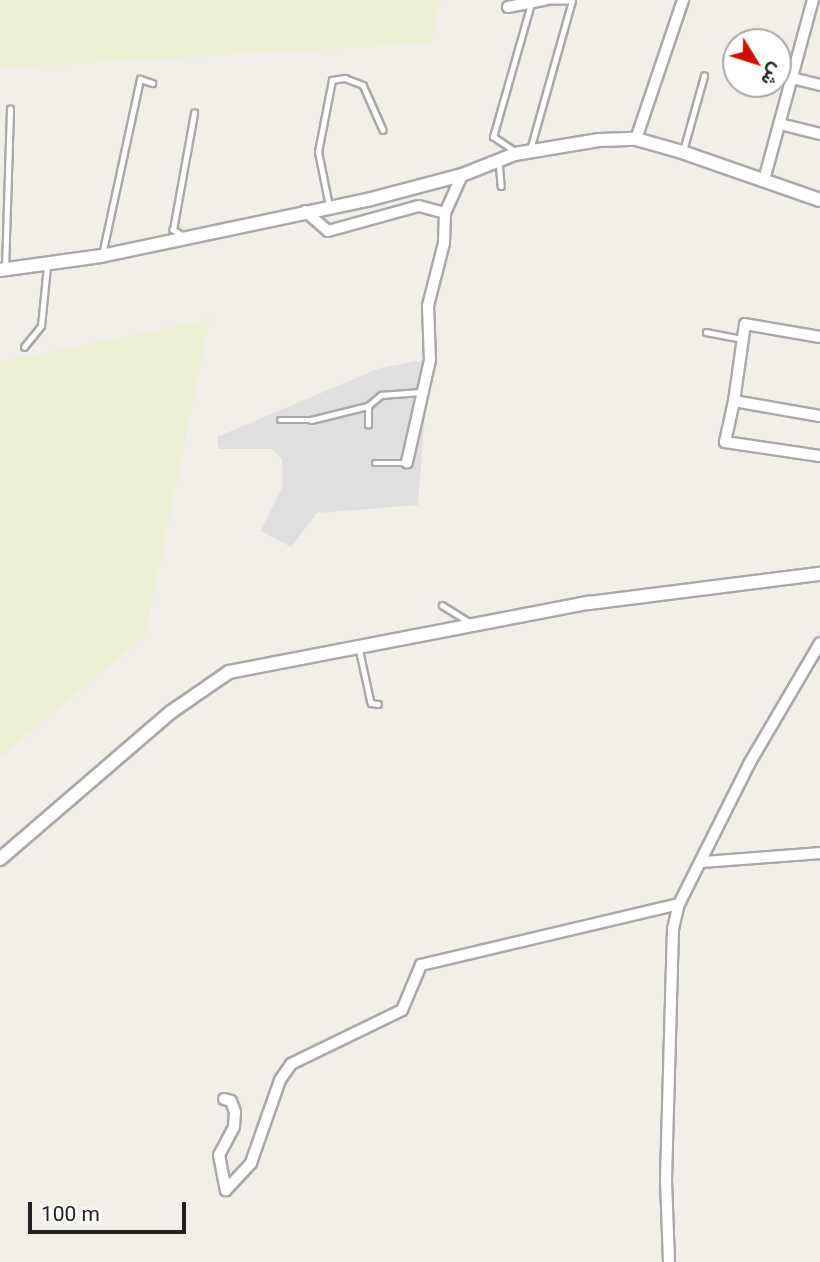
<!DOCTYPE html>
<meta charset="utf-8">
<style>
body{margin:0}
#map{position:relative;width:820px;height:1262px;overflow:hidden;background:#f2efe8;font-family:Roboto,Vazirmatn,sans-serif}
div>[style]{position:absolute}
.residential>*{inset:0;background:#e0dfdf}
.farmland>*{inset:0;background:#ecf0d4}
.roads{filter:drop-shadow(2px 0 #a9a9a9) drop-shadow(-2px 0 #a9a9a9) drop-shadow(0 2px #a9a9a9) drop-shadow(0 -2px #a9a9a9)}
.service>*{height:4.5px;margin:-2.25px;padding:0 2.25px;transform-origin:2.25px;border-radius:2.25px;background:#fff}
.minor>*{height:10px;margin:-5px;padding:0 5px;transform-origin:5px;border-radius:5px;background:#fff}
.tertiary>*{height:12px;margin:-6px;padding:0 6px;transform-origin:6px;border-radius:6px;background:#fff}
span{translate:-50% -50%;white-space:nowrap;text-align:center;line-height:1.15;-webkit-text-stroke:7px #fff;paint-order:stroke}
.north{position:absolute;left:722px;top:28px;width:70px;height:70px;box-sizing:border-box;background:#fff;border:2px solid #a7a7a7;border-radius:50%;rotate:128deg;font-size:19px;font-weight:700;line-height:28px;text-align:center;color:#222}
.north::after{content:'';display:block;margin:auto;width:24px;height:32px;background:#d30e00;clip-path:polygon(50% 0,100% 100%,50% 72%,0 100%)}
.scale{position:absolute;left:28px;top:1202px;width:158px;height:32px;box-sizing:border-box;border:4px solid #222;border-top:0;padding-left:9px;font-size:21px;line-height:24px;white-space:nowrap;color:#222;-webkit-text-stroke:5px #fff;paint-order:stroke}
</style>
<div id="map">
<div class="residential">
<div style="clip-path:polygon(429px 359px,418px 505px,317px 513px,291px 547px,261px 531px,283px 485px,282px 459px,272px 449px,219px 449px,217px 437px,380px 368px)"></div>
</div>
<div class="farmland">
<div style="clip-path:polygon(0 0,441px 0,431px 43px,0 68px)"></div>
<div style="clip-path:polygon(210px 319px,145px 636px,0 757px,0 362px)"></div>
</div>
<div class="roads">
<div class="service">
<div style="left:530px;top:150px;width:155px;rotate:-74.3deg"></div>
<div style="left:572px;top:1px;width:28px;rotate:180deg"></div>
<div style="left:514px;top:151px;width:25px;rotate:-146deg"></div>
<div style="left:493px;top:137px;width:138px;rotate:-74.1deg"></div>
<div style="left:683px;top:151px;width:78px;rotate:-74.4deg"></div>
<div style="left:499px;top:161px;width:25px;rotate:85deg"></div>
<div style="left:329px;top:206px;width:55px;rotate:-101.5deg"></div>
<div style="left:318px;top:152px;width:73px;rotate:-79deg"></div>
<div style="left:332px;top:80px;width:13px;rotate:-9deg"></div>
<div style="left:345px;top:78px;width:19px;rotate:21deg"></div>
<div style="left:363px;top:85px;width:49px;rotate:66deg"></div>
<div style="left:183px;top:236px;width:12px;rotate:-149deg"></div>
<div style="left:173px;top:230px;width:119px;rotate:-79.8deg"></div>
<div style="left:102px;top:255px;width:180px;rotate:-77.8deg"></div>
<div style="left:140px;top:79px;width:13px;rotate:18deg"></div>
<div style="left:5px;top:269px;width:160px;rotate:-88.2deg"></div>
<div style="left:706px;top:332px;width:37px;rotate:11deg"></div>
<div style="left:24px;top:347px;width:27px;rotate:-51deg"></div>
<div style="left:41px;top:326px;width:60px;rotate:-84.3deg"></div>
<div style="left:280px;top:420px;width:31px"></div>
<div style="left:311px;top:420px;width:59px;rotate:-13.8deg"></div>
<div style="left:368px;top:425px;width:19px;rotate:-90deg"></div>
<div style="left:368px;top:406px;width:17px;rotate:-40deg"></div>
<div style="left:381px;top:395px;width:40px;rotate:-4.3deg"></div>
<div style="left:375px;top:463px;width:32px"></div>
<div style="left:442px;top:605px;width:32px;rotate:32deg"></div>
<div style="left:359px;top:648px;width:56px;rotate:77.7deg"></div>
<div style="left:371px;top:703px;width:7px;rotate:8deg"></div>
</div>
<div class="minor">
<div style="left:508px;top:7px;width:37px;rotate:-11deg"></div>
<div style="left:792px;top:78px;width:29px;rotate:14deg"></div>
<div style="left:780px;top:124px;width:41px;rotate:14deg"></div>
<div style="left:636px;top:139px;width:147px;rotate:-71.3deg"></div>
<div style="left:764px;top:180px;width:187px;rotate:-74.8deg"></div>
<div style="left:305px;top:211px;width:30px;rotate:41deg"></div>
<div style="left:328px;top:231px;width:94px;rotate:-15.4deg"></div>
<div style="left:419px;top:206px;width:27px;rotate:15deg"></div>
<div style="left:445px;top:213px;width:30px;rotate:92deg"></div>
<div style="left:444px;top:243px;width:65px;rotate:104.3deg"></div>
<div style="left:428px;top:306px;width:54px;rotate:87.9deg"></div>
<div style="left:430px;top:360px;width:105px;rotate:102.7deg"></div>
<div style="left:445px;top:213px;width:42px;rotate:-65.9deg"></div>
<div style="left:820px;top:337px;width:76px;rotate:-170.2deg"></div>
<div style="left:745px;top:324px;width:78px;rotate:98.1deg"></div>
<div style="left:734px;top:401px;width:87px;rotate:9.9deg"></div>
<div style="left:734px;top:401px;width:42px;rotate:102.4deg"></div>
<div style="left:725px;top:442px;width:96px;rotate:8.4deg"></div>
<div style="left:703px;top:862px;width:117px;rotate:-4.4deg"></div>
<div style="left:224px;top:1099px;width:7px;rotate:16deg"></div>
<div style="left:231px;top:1101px;width:12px;rotate:70deg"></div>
<div style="left:235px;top:1112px;width:15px;rotate:94deg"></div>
<div style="left:234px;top:1127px;width:32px;rotate:118deg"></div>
<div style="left:219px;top:1155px;width:36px;rotate:79deg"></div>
<div style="left:226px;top:1190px;width:37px;rotate:-47deg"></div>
<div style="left:251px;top:1163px;width:88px;rotate:-70.7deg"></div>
<div style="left:280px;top:1080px;width:19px;rotate:-55deg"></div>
<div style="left:291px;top:1064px;width:123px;rotate:-25.9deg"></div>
<div style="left:402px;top:1010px;width:49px;rotate:-67.1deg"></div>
<div style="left:421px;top:965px;width:265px;rotate:-13.3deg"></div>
<div style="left:669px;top:1262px;width:83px;rotate:-92.1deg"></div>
<div style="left:666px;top:1179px;width:250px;rotate:-88.4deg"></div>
<div style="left:673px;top:929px;width:26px;rotate:-77deg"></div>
<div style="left:679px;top:904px;width:157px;rotate:-63.4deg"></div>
<div style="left:749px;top:764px;width:140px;rotate:-59.6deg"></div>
</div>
<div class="tertiary">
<div style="left:0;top:270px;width:102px;rotate:-7.9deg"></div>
<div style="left:101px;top:256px;width:276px;rotate:-11.9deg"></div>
<div style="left:371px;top:199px;width:94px;rotate:-14.8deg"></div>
<div style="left:462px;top:175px;width:57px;rotate:-21.6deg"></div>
<div style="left:515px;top:154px;width:85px;rotate:-9.5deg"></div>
<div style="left:599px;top:140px;width:37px;rotate:-2deg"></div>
<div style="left:636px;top:139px;width:48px;rotate:15.8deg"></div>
<div style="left:682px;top:152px;width:146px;rotate:19.2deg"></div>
<div style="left:0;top:859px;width:225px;rotate:-40.7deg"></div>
<div style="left:171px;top:712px;width:70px;rotate:-34.6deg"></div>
<div style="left:229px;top:672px;width:367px;rotate:-10.9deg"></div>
<div style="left:589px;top:603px;width:233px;rotate:-7.2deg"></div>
</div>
</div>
<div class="north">ش</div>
<div class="scale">100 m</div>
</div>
